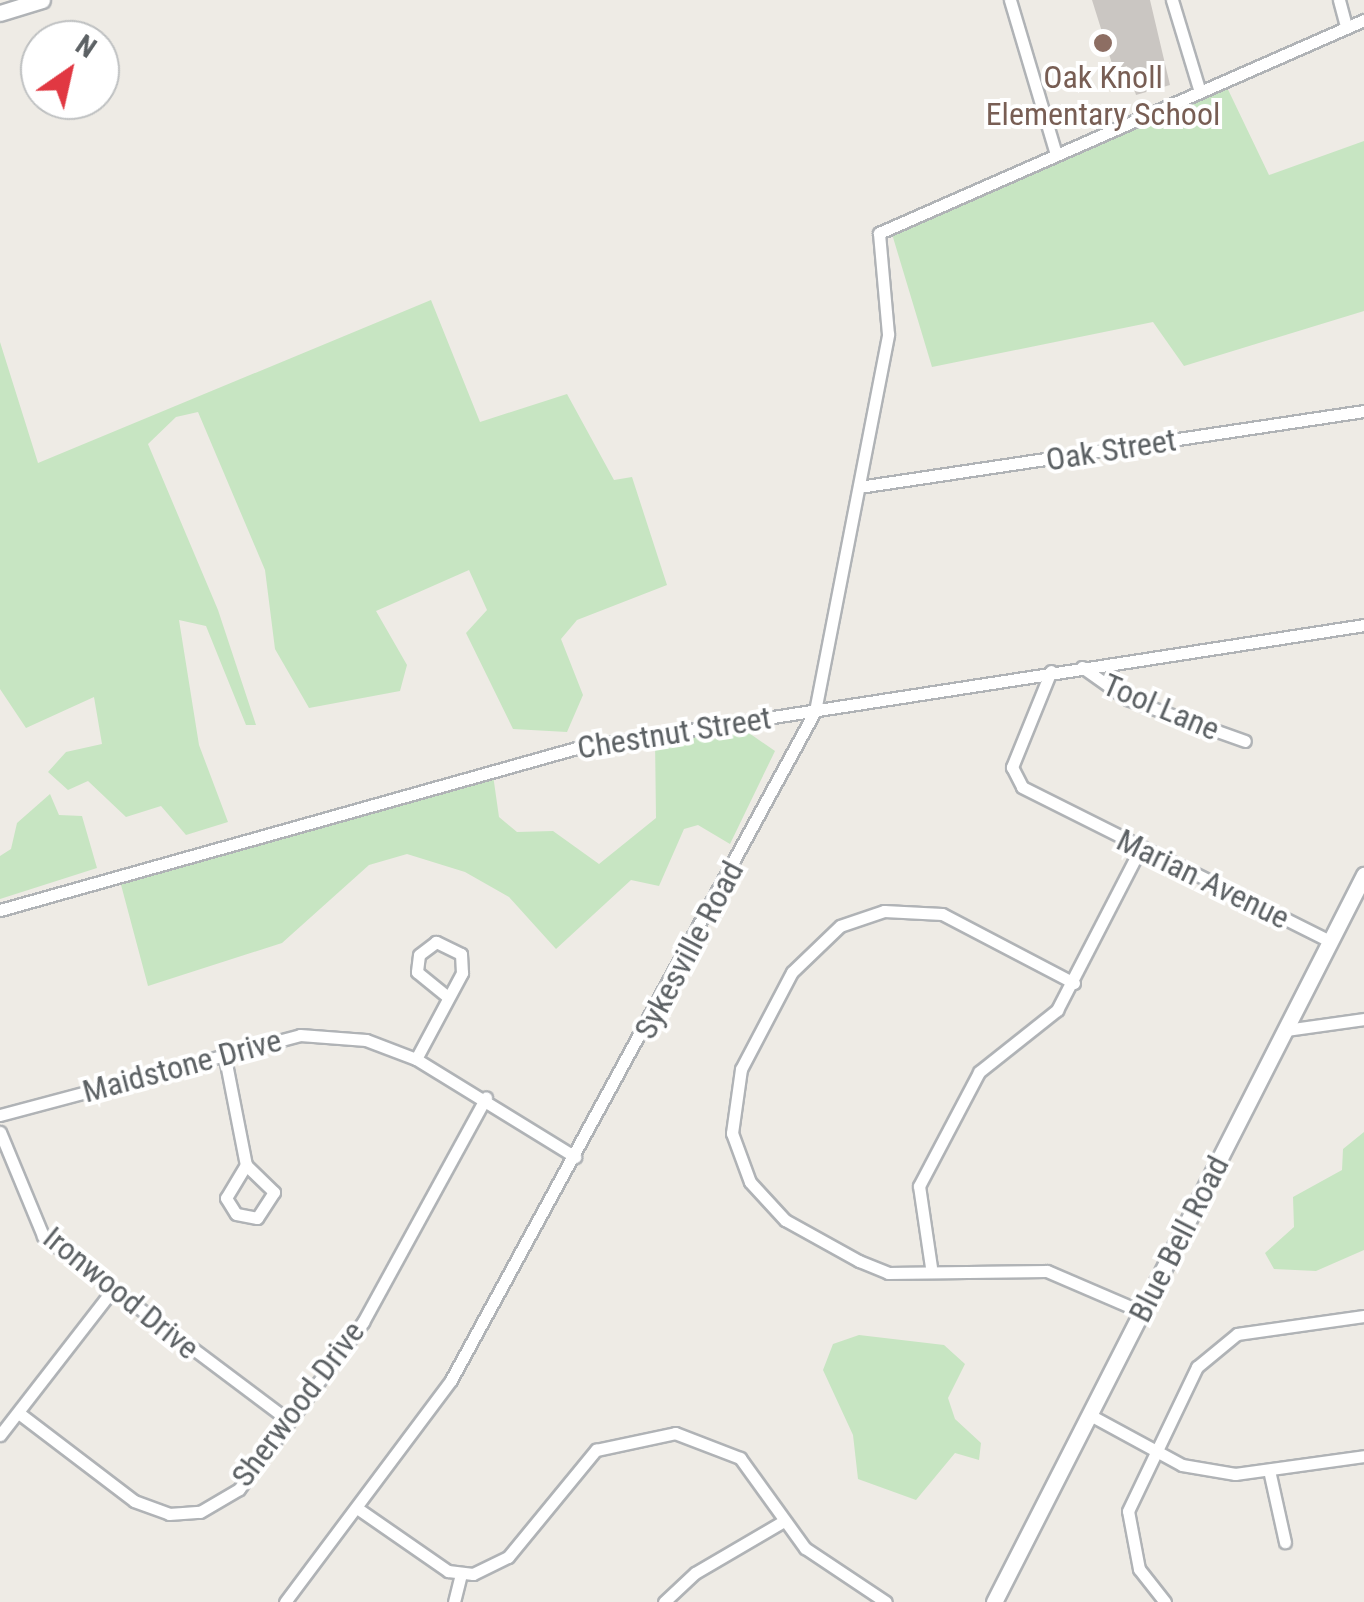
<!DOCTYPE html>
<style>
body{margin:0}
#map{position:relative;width:1364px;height:1602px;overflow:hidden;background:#eeebe5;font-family:"Roboto Condensed",sans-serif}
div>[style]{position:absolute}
.green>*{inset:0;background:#c7e5c2}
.building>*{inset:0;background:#cac6c2}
.roads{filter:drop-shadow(2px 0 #b0b3b6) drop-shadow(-2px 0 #b0b3b6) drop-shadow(0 2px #b0b3b6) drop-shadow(0 -2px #b0b3b6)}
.street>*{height:11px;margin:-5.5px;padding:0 5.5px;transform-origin:5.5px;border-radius:5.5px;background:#fff}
.secondary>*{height:15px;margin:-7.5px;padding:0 7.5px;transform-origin:7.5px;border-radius:7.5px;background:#fff}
.dots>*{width:28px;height:28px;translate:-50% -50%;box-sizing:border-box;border:5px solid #fff;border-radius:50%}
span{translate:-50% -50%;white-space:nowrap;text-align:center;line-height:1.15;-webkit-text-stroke:8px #fff;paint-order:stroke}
.education-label{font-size:32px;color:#785e54}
.street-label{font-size:32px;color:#5c6164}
.north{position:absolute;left:20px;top:20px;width:100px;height:100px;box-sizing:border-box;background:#fff;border:2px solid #bec0c1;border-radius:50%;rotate:34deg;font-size:28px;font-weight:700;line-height:40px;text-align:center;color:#5c6164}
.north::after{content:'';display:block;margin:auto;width:35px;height:45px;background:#e13842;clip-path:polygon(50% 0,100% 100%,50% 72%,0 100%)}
</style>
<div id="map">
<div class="green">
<div style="clip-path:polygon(1222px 77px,1269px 175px,1364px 141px,1364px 311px,1184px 366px,1153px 322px,932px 367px,889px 224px)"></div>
<div style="clip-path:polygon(431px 300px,480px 422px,567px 394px,614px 480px,632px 477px,667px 585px,577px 620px,561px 639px,583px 695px,567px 732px,513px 729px,466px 633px,487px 610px,469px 570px,376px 611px,407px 665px,400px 691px,309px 708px,275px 649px,265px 570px,198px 412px,176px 417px,148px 444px,218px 610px,256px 725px,246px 725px,206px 626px,179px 620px,199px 745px,228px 822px,186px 835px,161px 806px,126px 817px,88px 781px,68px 790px,48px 772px,66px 752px,102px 744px,94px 697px,26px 728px,0 689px,0 342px,38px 463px)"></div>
<div style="clip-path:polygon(749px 733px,775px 751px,730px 844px,698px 825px,684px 829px,659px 886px,631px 880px,556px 949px,509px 897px,465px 872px,407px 854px,369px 865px,282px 943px,148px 986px,120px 881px,493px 775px,499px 817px,517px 832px,553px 831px,599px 864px,656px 818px,655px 739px)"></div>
<div style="clip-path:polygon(50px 794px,59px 815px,82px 816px,97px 868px,0 899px,0 856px,11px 849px,17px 823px)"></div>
<div style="clip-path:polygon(1364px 1132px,1364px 1250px,1316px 1271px,1274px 1269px,1265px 1253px,1294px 1227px,1293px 1197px,1342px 1170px,1343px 1149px)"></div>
<div style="clip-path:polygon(859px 1335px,944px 1345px,965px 1364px,948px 1398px,955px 1419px,981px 1443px,979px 1460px,955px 1453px,916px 1500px,858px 1479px,853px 1435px,823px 1370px,833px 1344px)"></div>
</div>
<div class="building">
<div style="clip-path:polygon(1092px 0,1150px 0,1170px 85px,1136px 95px,1127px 66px,1114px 70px)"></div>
</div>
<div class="roads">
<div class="street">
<div style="left:1010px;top:0;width:158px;rotate:73.4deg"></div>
<div style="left:1172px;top:0;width:93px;rotate:73.1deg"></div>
<div style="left:1339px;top:0;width:28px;rotate:75deg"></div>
<div style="left:859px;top:487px;width:511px;rotate:-8.56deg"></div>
<div style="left:1082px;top:667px;width:55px;rotate:35.4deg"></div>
<div style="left:1127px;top:699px;width:125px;rotate:19.6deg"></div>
<div style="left:1051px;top:671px;width:104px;rotate:112.1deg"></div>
<div style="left:1012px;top:767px;width:22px;rotate:63deg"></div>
<div style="left:1022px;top:787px;width:344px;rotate:26.6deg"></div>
<div style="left:0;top:910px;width:602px;rotate:-15.7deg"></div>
<div style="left:580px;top:747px;width:793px;rotate:-8.84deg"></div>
<div style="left:1074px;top:983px;width:149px;rotate:-152.4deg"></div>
<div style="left:942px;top:914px;width:58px;rotate:-177deg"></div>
<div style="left:884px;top:911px;width:46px;rotate:161.2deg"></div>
<div style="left:840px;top:926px;width:66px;rotate:136.2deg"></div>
<div style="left:792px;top:972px;width:110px;rotate:117.7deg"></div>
<div style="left:741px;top:1069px;width:65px;rotate:98deg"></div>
<div style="left:732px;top:1133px;width:52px;rotate:69.8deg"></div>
<div style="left:750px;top:1182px;width:52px;rotate:47.4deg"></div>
<div style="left:785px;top:1220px;width:85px;rotate:29deg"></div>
<div style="left:859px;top:1261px;width:31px;rotate:22deg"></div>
<div style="left:888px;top:1273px;width:159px;rotate:-0.7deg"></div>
<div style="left:1047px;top:1271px;width:103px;rotate:23.3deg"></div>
<div style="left:1286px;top:1030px;width:79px;rotate:-8deg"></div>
<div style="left:224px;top:1053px;width:114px;rotate:78.9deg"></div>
<div style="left:246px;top:1165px;width:39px;rotate:44deg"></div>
<div style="left:274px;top:1192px;width:31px;rotate:123deg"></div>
<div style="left:257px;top:1218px;width:21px;rotate:-169deg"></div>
<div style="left:236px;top:1214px;width:19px;rotate:-122deg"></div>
<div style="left:226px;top:1198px;width:39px;rotate:-59deg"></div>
<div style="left:416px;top:1059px;width:98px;rotate:-61.9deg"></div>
<div style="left:462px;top:973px;width:19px;rotate:-93deg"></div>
<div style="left:461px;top:954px;width:28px;rotate:-154deg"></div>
<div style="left:436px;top:942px;width:21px;rotate:143deg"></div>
<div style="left:419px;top:955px;width:17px;rotate:97deg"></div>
<div style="left:417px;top:972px;width:38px;rotate:39deg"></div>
<div style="left:0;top:1115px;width:310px;rotate:-14.9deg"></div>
<div style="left:300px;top:1035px;width:66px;rotate:4.3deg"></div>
<div style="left:366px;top:1040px;width:53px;rotate:20.8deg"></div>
<div style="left:416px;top:1059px;width:187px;rotate:31.6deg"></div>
<div style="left:0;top:1132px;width:113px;rotate:67.5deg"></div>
<div style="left:43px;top:1236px;width:306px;rotate:36.9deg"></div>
<div style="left:931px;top:1267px;width:82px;rotate:-98.4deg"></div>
<div style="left:919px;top:1186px;width:129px;rotate:-62.2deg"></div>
<div style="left:979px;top:1072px;width:100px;rotate:-38.5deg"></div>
<div style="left:1057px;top:1010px;width:181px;rotate:-62.7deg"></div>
<div style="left:20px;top:1414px;width:143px;rotate:37.3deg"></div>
<div style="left:134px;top:1501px;width:37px;rotate:20deg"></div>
<div style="left:169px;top:1514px;width:31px;rotate:-4deg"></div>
<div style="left:200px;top:1512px;width:45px;rotate:-30.5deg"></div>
<div style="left:239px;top:1489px;width:208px;rotate:-53.4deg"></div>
<div style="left:363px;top:1322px;width:256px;rotate:-61.3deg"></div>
<div style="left:1090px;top:1415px;width:105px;rotate:28.5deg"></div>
<div style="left:1182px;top:1465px;width:54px;rotate:9.6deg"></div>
<div style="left:1235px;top:1474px;width:130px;rotate:-7.9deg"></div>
<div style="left:0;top:1435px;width:180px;rotate:-52.2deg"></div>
<div style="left:1269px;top:1470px;width:74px;rotate:77.5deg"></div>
<div style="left:357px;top:1508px;width:111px;rotate:34.7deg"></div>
<div style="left:448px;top:1571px;width:25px;rotate:7deg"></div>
<div style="left:473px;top:1574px;width:39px;rotate:-26deg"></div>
<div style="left:508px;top:1557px;width:139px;rotate:-50.6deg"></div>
<div style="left:596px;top:1450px;width:81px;rotate:-12.1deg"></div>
<div style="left:675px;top:1433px;width:70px;rotate:21deg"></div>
<div style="left:740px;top:1458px;width:111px;rotate:54.2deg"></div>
<div style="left:805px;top:1548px;width:97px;rotate:33.7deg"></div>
<div style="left:285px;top:1602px;width:277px;rotate:-53.2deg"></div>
<div style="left:451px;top:1380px;width:762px;rotate:-61.45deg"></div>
<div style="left:815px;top:711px;width:384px;rotate:-79deg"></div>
<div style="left:888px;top:334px;width:101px;rotate:-95.1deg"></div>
<div style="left:879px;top:233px;width:530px;rotate:-23.71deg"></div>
<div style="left:454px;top:1602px;width:29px;rotate:-76deg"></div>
<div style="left:664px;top:1602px;width:42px;rotate:-43.1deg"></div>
<div style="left:695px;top:1573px;width:101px;rotate:-30.4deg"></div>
<div style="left:1165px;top:1602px;width:42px;rotate:-128.2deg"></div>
<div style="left:1139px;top:1569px;width:59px;rotate:-100.7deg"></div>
<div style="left:1128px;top:1511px;width:160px;rotate:-64.4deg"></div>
<div style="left:1197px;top:1367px;width:52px;rotate:-39.5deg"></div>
<div style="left:1237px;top:1334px;width:128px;rotate:-8.1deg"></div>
</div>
<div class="secondary">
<div style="left:0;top:13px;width:44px;rotate:-17.2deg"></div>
<div style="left:994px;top:1602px;width:816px;rotate:-63.03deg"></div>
</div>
</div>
<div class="dots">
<div style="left:1103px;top:43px;background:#8d6e63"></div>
</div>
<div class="education-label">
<span style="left:1103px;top:96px">Oak Knoll<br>Elementary School</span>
</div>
<div class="street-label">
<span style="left:1111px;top:450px;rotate:-9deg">Oak Street</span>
<span style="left:1161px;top:707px;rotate:23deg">Tool Lane</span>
<span style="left:674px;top:733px;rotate:-9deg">Chestnut Street</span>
<span style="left:1203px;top:879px;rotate:26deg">Marian Avenue</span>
<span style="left:689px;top:950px;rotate:-62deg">Sykesville Road</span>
<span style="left:182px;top:1066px;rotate:-15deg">Maidstone Drive</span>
<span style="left:1179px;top:1239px;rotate:-63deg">Blue Bell Road</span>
<span style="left:121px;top:1293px;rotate:39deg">Ironwood Drive</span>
<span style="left:298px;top:1404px;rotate:-53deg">Sherwood Drive</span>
</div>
<div class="north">N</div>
</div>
